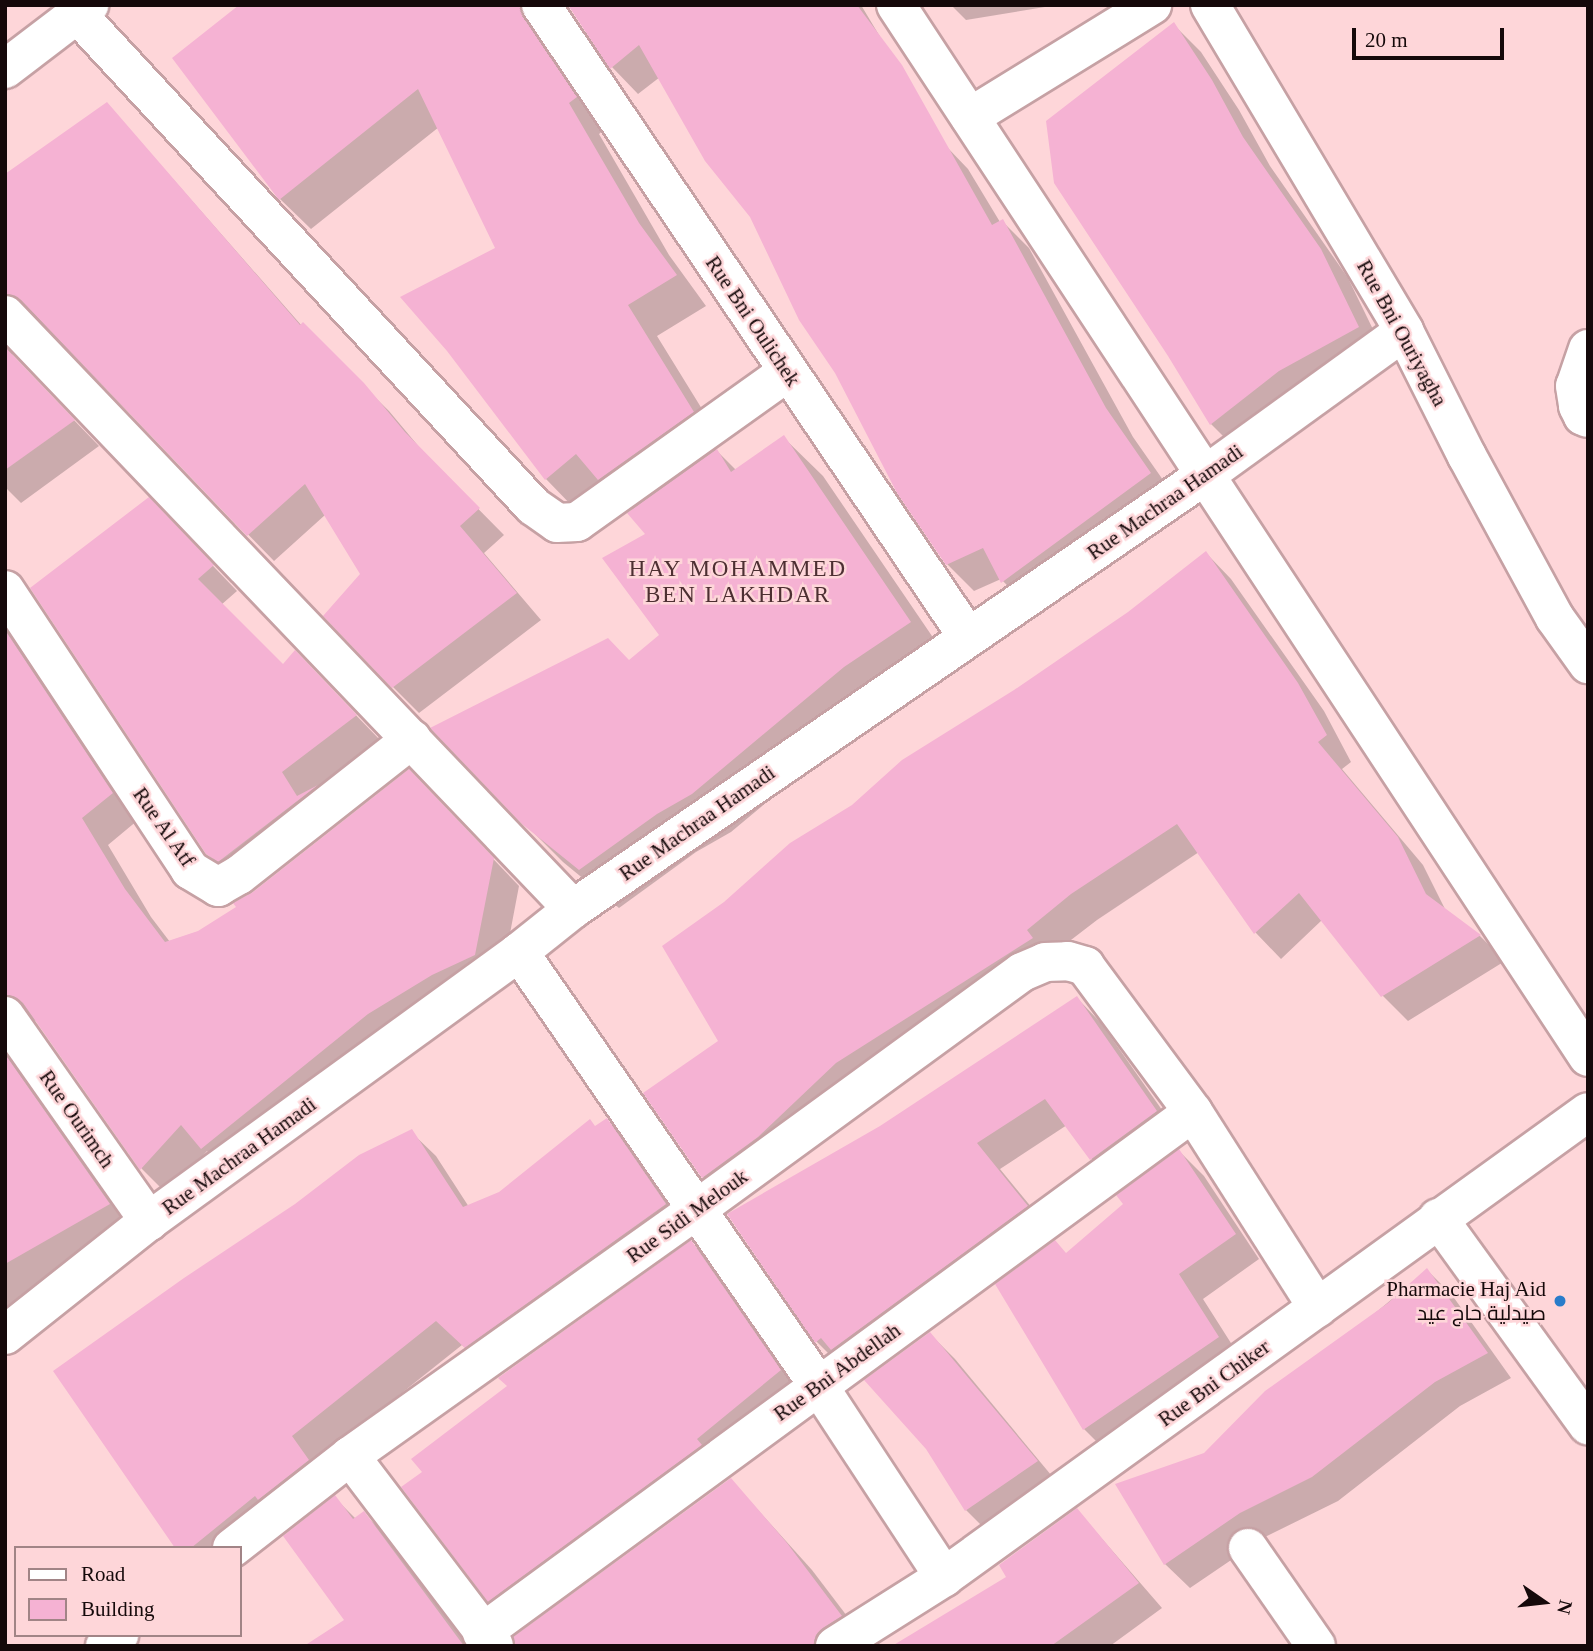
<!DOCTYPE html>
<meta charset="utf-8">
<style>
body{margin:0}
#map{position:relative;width:1593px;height:1651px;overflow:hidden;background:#fed6d9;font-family:"Times New Roman",Cairo,serif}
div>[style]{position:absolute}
.shadow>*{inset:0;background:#0003}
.building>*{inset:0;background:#f5b2d3}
.roads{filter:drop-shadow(2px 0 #c6a1a4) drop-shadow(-2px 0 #c6a1a4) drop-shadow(0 2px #c6a1a4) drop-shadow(0 -2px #c6a1a4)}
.minor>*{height:38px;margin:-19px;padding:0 19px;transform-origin:19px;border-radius:19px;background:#fff}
.dots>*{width:19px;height:19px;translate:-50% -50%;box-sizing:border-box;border:4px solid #fed6d9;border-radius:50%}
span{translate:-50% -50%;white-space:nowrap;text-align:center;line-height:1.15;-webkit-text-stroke:5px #fed6d9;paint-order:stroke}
.street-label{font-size:21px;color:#15090a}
.poi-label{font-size:21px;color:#15090a}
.right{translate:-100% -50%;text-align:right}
.neighbourhood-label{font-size:23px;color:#4d2f32;letter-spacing:2px}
.frame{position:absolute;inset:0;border:7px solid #15090a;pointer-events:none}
.legend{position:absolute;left:14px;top:1546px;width:228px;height:91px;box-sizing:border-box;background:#fed6d9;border:2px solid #a18486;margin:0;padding:9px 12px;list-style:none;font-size:21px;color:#15090a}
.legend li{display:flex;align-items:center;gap:14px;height:35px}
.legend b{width:35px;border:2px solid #a18486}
.north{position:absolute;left:1509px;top:1567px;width:70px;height:70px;-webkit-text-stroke:5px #fed6d9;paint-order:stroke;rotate:104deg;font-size:19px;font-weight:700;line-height:28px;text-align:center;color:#15090a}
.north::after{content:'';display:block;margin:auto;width:24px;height:32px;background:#15090a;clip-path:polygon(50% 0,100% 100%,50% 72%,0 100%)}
.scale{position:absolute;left:1352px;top:28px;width:152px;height:32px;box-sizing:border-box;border:4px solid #15090a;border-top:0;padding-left:9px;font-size:21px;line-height:24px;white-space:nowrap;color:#15090a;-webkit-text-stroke:5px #fed6d9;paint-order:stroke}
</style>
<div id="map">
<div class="shadow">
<div style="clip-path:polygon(570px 5px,861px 5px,945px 145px,968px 169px,1000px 222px,1002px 221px,1029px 248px,1133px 437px,1177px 500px,1029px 608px,1001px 579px,974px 591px,947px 564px,751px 216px,660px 77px,638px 94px,612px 67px)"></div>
<div style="clip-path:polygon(951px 5px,1057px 5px,966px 20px)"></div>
<div style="clip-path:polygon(521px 15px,551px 45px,606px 128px,599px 134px,669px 255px,706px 306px,657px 336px,723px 443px,715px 449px,736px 470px,784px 438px,823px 476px,949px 661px,883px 705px,731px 832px,696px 852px,619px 908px,563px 862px,523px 822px,629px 662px,661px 635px,648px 535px,633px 511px,606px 484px,576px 510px,546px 479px,448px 350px,497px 249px,439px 127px,311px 229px,280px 199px,175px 58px)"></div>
<div style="clip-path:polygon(1174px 25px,1201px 52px,1239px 110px,1270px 166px,1348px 278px,1385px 354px,1238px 451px,1211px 424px)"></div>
<div style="clip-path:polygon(107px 104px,302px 326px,389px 411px,430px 460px,504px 535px,484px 553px,541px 620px,419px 713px,393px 687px,362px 574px,325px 515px,274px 561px,39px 320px,27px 319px,9px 347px,14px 358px,99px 446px,21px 503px,5px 487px,5px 179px)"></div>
<div style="clip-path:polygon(173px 524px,237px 591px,221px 605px,283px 666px,319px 677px,380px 740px,318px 788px,341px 811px,233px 878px,207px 853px)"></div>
<div style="clip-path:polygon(1206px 553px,1231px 579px,1324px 711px,1351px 762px,1342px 769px,1423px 865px,1446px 911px,1480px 936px,1505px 961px,1408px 1021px,1383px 996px,1322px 920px,1281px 959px,1256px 933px,1199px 852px,1097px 920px,729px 1203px,703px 1177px,646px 1094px,721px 1042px,853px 806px,1129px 614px)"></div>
<div style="clip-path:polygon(5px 621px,138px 820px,108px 845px,151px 917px,170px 942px,199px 932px,435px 798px,519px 886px,501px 981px,229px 1174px,207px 1151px,168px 1195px,142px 1169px,38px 1021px,31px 1020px,135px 1231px,5px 1308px)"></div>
<div style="clip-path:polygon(1077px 998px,1101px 1023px,1181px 1137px,1116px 1184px,1092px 1159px,1067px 1125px,1000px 1169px,1051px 1231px,841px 1366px,817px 1342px,729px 1215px,881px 1127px)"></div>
<div style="clip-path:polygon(607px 1120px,632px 1145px,690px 1229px,491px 1371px,462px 1345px,315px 1462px,240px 1548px,177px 1548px,411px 1132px,436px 1156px,469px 1207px,500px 1193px)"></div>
<div style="clip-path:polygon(1179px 1151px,1204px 1176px,1259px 1259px,1203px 1299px,1243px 1362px,1109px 1454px,1084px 1429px,1067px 1255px,1125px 1205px)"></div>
<div style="clip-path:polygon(691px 1242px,716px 1267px,805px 1396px,514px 1625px,489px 1600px,425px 1472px)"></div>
<div style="clip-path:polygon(1427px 1270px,1452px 1295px,1511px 1378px,1460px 1406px,1338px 1501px,1265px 1537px,1190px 1588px,1165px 1564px,1205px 1454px)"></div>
<div style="clip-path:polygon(930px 1334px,955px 1359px,1061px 1487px,991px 1535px,966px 1510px)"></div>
<div style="clip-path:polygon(731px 1480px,812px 1570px,866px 1641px,860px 1646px,515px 1646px)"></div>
<div style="clip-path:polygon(335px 1498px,356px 1519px,364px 1514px,389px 1538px,469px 1646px,320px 1646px,346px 1620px)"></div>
<div style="clip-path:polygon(1077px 1510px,1162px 1608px,1110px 1646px,896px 1646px,1009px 1577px)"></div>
</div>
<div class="building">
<div style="clip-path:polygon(239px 5px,519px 5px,523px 17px,577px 97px,569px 103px,639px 223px,677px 275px,628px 305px,694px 412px,598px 480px,576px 454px,545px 480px,447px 351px,400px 297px,495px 248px,418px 89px,279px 200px,172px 58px)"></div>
<div style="clip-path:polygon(568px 5px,857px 5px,902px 65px,992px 225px,1003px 219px,1106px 408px,1151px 473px,1001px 583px,983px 548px,946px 565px,897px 493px,835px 373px,799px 320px,750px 217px,705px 161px,639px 45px,610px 69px)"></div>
<div style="clip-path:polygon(1174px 22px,1212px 80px,1243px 137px,1321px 249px,1359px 327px,1279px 371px,1210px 425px,1168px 356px,1054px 183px,1046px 121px)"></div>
<div style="clip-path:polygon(107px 102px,300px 325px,303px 322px,364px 383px,405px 432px,480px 508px,460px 526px,517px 593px,392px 688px,323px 616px,360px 574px,305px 484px,247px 536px,21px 300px,5px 294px,5px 174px)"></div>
<div style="clip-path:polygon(5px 347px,75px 420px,5px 470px)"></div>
<div style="clip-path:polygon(784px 435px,911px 622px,844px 667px,692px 794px,657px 814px,579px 870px,522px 824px,430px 728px,608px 638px,629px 660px,659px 635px,602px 558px,645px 534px,627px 513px,717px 449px,731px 472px)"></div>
<div style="clip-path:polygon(149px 497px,214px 565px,198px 579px,283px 664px,295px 650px,357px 715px,282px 772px,297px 796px,318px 785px,218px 862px,206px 854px,30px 588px)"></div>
<div style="clip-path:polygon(1206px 551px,1298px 683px,1327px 735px,1318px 742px,1398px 837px,1426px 894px,1481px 935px,1381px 997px,1299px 893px,1254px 934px,1177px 824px,1071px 894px,1027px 930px,1033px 938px,836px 1063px,758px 1137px,702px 1178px,643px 1093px,718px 1041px,662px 946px,724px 902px,790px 843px,852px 805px,902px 760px,1014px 690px,1128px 612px)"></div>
<div style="clip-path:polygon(5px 630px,113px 793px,82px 818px,125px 889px,165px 942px,198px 931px,236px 907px,233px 903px,253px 892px,409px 769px,494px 858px,475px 955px,432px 975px,368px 1014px,201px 1149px,181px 1125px,140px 1170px,23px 1003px,15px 997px,5px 995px)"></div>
<div style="clip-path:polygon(1077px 996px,1157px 1111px,1090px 1160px,1045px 1099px,977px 1143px,1028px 1206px,831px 1350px,821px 1338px,815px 1343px,727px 1214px,880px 1126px)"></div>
<div style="clip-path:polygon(5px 1054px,110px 1204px,5px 1264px)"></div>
<div style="clip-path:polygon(607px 1118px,666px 1204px,465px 1348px,436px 1321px,292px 1436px,309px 1460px,258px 1500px,255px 1496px,191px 1548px,175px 1548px,53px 1371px,184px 1278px,295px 1204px,359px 1155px,412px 1129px,463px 1207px,499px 1192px,590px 1119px,595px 1126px)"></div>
<div style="clip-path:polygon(1179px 1149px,1236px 1234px,1179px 1274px,1219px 1337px,1083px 1430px,995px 1284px,1055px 1240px,1066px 1253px,1123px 1204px,1116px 1195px)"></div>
<div style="clip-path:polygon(691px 1240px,781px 1370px,697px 1439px,702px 1445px,488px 1602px,401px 1487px,422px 1472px,411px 1459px,507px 1386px,498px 1378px)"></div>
<div style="clip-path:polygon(1427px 1268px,1488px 1353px,1435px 1382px,1312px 1477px,1240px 1513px,1164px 1565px,1115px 1484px,1204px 1453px,1265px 1391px,1388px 1303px)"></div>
<div style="clip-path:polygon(930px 1332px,1038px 1461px,965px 1511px,926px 1449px,864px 1380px)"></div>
<div style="clip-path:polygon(731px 1478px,787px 1543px,842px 1616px,823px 1628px,816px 1635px,813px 1646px,515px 1646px,513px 1637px)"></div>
<div style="clip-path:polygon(335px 1495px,353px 1519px,364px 1511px,464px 1646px,304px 1646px,344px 1620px,283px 1536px)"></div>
<div style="clip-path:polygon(1077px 1508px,1139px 1583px,1051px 1646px,892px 1646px,1006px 1577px,999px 1565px)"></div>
</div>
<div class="roads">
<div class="minor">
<div style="left:541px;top:5px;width:763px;rotate:55.96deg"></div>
<div style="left:896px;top:5px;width:1259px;rotate:56.66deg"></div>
<div style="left:1210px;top:5px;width:379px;rotate:59.2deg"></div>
<div style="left:1404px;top:331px;width:140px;rotate:63.3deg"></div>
<div style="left:1467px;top:456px;width:184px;rotate:61.5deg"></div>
<div style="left:1555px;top:618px;width:57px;rotate:54.3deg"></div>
<div style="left:77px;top:14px;width:671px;rotate:47.17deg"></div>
<div style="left:533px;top:506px;width:29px;rotate:35deg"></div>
<div style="left:557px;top:523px;width:20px;rotate:-3deg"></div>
<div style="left:577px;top:522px;width:258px;rotate:-35.5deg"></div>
<div style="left:5px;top:69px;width:106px;rotate:-37.3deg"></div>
<div style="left:970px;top:117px;width:214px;rotate:-31.6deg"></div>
<div style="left:5px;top:315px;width:822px;rotate:46.28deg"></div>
<div style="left:1588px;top:349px;width:39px;rotate:109deg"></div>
<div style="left:1575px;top:386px;width:20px;rotate:81deg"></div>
<div style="left:1578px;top:406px;width:11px;rotate:63deg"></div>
<div style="left:1583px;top:416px;width:5px;rotate:22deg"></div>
<div style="left:5px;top:590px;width:336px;rotate:56.5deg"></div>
<div style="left:190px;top:870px;width:33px;rotate:31deg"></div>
<div style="left:218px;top:887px;width:24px;rotate:-30deg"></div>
<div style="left:239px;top:875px;width:220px;rotate:-38.2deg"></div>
<div style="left:519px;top:952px;width:526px;rotate:55.37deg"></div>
<div style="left:818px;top:1385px;width:230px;rotate:56.7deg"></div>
<div style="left:5px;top:1016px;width:251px;rotate:54.9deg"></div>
<div style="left:1438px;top:1218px;width:256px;rotate:54.1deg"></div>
<div style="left:5px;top:1335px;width:184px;rotate:-38.4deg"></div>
<div style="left:149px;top:1221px;width:457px;rotate:-36deg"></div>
<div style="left:519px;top:952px;width:69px;rotate:-38.5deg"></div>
<div style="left:573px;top:909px;width:765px;rotate:-34.46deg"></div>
<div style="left:1204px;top:476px;width:247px;rotate:-35.9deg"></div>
<div style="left:350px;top:1456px;width:238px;rotate:52.8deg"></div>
<div style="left:232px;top:1548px;width:150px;rotate:-37.9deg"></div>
<div style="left:350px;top:1456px;width:426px;rotate:-35.4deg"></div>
<div style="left:697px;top:1209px;width:402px;rotate:-36.1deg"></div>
<div style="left:1022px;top:972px;width:25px;rotate:-23deg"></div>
<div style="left:1045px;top:962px;width:23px;rotate:-2deg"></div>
<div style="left:1068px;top:961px;width:18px;rotate:16deg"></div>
<div style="left:1085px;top:966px;width:182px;rotate:53.5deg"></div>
<div style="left:1193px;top:1112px;width:232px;rotate:57.5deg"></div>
<div style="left:1248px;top:1548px;width:119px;rotate:55.2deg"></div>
<div style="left:482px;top:1633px;width:881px;rotate:-36.23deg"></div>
<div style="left:105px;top:1646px;width:18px;rotate:-38deg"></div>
<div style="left:835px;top:1646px;width:129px;rotate:-32.3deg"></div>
<div style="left:944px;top:1577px;width:794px;rotate:-35.83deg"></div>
</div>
</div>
<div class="dots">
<div style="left:1560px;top:1301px;background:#297cca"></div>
</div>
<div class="street-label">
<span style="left:753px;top:321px;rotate:56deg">Rue Bni Oulichek</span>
<span style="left:1402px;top:333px;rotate:61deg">Rue Bni Ouriyagha</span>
<span style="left:1165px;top:502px;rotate:-35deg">Rue Machraa Hamadi</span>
<span style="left:697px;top:823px;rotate:-35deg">Rue Machraa Hamadi</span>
<span style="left:164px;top:827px;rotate:55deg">Rue Al Atf</span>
<span style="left:77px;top:1119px;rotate:55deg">Rue Ourimch</span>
<span style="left:239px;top:1156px;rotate:-36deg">Rue Machraa Hamadi</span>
<span style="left:687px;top:1216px;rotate:-36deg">Rue Sidi Melouk</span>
<span style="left:837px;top:1372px;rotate:-36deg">Rue Bni Abdellah</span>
<span style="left:1214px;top:1383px;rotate:-36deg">Rue Bni Chiker</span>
</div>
<div class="poi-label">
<span class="right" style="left:1546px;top:1301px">Pharmacie Haj Aid<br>صيدلية حاج عيد</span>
</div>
<div class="neighbourhood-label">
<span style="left:738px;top:582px">HAY MOHAMMED<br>BEN LAKHDAR</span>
</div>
<div class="frame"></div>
<ul class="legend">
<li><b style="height:9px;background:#fff"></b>Road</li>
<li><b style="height:19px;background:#f5b2d3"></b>Building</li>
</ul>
<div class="north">N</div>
<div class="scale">20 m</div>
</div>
